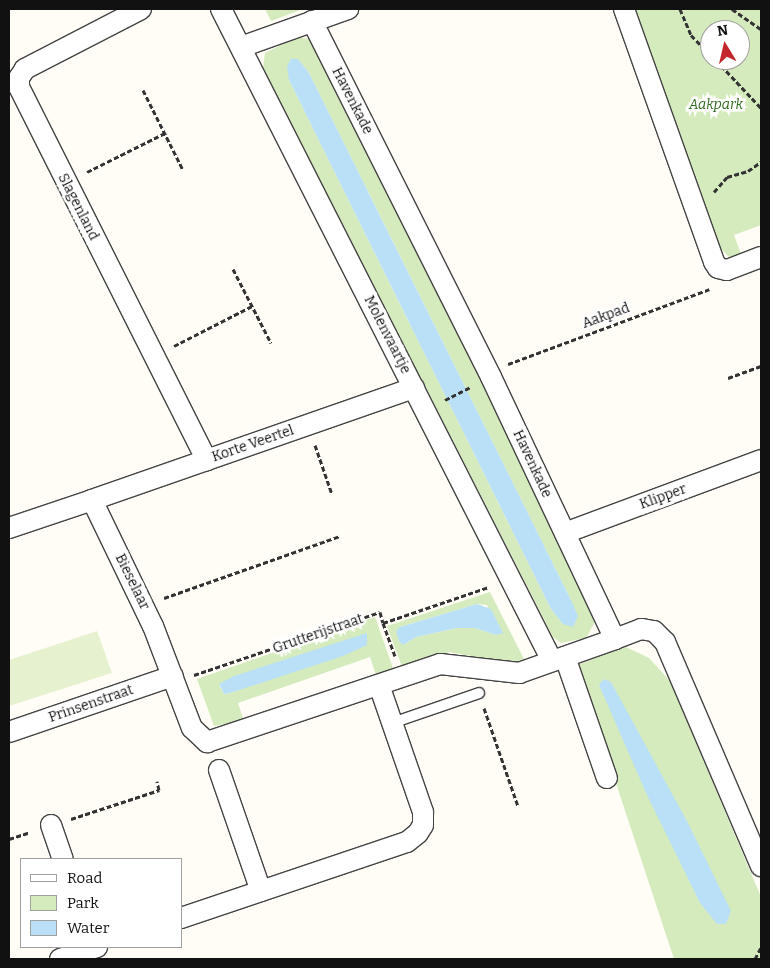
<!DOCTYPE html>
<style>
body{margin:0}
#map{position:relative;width:770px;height:968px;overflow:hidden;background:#fffdf5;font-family:Bitter,serif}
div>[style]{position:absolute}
.green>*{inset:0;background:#d5ebbd}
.pitch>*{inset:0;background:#e6f2cf}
.water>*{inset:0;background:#b9e0f7}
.path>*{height:3px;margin-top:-1.5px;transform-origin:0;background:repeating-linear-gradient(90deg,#333 0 5px,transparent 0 7.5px)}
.roads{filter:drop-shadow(1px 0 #444) drop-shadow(-1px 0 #444) drop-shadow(0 1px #444) drop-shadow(0 -1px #444)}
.service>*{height:10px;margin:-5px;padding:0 5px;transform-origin:5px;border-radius:5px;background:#fff}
.minor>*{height:20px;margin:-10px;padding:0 10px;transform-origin:10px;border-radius:10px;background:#fff}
span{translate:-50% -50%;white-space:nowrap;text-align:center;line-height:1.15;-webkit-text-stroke:5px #fff;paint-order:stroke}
.street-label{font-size:14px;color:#111}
.park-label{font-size:14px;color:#2f6b1f;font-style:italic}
.frame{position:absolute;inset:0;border:10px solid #111;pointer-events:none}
.legend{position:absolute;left:20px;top:858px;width:162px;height:90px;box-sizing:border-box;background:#fff;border:1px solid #a0a0a0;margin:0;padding:6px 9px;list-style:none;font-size:15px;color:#111}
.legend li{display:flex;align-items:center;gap:10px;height:25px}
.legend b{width:25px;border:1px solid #a0a0a0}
.north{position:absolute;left:700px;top:20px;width:50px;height:50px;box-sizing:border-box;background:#fff;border:1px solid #a0a0a0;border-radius:50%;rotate:351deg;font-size:14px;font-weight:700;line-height:20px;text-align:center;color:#111}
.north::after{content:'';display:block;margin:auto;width:18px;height:22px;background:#c4262e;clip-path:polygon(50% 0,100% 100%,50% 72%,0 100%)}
</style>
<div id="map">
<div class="green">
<div style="clip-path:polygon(265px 9px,303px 9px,271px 21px)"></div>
<div style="clip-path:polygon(evenodd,634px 9px,761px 9px,761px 225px,734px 235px,741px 254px,729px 257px,719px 247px,634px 9px,710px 30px,740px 30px,740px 60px,710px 60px,710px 30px)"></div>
<div style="clip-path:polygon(evenodd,297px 37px,309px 39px,316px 47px,426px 262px,596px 620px,586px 638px,561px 643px,553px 637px,263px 68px,265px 53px,297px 37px,298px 60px,309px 73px,571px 600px,563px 624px,551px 609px,289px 80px,298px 60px)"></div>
<div style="clip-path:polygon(evenodd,490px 592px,524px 659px,510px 663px,449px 652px,402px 667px,387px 626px,490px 592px,477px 604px,487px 605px,496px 635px,475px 628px,457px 628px,416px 637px,403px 645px,400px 627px,477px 604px)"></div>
<div style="clip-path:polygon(evenodd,375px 617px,393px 668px,376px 675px,370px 657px,238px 703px,244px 721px,214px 726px,197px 679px,375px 617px,367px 645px,230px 693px,224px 694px,219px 685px,235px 676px,367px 645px)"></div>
<div style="clip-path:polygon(626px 647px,649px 658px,670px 681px,761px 897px,761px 959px,674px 959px,577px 665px)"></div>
</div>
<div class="pitch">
<div style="clip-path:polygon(97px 631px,112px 673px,9px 706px,9px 660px)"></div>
</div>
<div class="water">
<div style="clip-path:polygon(291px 59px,298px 59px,309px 73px,571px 600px,578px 616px,573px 627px,563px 624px,551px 609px,289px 80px,287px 66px)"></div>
<div style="clip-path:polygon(477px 604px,491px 609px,503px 633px,496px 635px,475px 628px,457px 628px,416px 637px,403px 645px,399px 641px,396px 631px,400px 627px)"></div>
<div style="clip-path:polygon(367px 633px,367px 645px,343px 656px,230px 693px,224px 694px,219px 684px,234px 676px)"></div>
<div style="clip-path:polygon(604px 679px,611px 682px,688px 823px,731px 911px,726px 924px,717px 924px,700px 903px,647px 795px,599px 685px)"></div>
</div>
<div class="path">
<div style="left:680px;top:9px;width:28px;rotate:67deg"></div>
<div style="left:691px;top:35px;width:28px;rotate:46deg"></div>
<div style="left:732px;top:9px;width:35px;rotate:35deg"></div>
<div style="left:716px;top:60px;width:66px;rotate:46.8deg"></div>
<div style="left:143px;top:90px;width:89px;rotate:63.4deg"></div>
<div style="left:87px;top:172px;width:87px;rotate:-26.6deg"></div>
<div style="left:714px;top:192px;width:20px;rotate:-49deg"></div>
<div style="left:727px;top:177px;width:22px;rotate:-16deg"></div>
<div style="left:748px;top:171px;width:16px;rotate:-35deg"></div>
<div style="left:233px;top:269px;width:83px;rotate:62.8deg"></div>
<div style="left:174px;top:346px;width:88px;rotate:-27.1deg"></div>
<div style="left:508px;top:364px;width:215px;rotate:-20.4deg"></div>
<div style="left:728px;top:378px;width:35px;rotate:-20deg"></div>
<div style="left:445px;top:400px;width:29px;rotate:-27deg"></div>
<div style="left:315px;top:445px;width:52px;rotate:70.9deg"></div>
<div style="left:164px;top:598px;width:187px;rotate:-19.4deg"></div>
<div style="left:383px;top:623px;width:35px;rotate:70deg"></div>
<div style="left:194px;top:675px;width:196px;rotate:-18.7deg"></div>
<div style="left:380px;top:612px;width:11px;rotate:75deg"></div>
<div style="left:383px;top:623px;width:112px;rotate:-18.8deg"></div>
<div style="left:484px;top:708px;width:104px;rotate:70.9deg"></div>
<div style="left:71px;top:819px;width:93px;rotate:-18.2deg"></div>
<div style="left:159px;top:790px;width:9px;rotate:-103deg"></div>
<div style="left:9px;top:839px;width:22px;rotate:-18deg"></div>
<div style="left:755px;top:959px;width:13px;rotate:-63deg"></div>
</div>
<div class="roads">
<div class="service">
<div style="left:392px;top:723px;width:92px;rotate:-19deg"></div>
</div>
<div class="minor">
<div style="left:141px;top:9px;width:131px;rotate:152.7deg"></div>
<div style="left:25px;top:69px;width:11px;rotate:124deg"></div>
<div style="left:19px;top:78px;width:9px;rotate:90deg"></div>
<div style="left:19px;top:87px;width:418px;rotate:63.3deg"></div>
<div style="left:221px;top:9px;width:731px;rotate:63.08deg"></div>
<div style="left:624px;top:9px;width:269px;rotate:70.4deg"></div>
<div style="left:714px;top:262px;width:7px;rotate:56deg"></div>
<div style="left:718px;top:268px;width:9px;rotate:13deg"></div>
<div style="left:727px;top:270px;width:36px;rotate:-21deg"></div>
<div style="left:312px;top:21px;width:398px;rotate:63.3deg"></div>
<div style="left:491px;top:377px;width:290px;rotate:64.7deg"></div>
<div style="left:615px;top:639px;width:28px;rotate:-21deg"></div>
<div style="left:641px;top:629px;width:13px;rotate:9deg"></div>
<div style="left:654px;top:631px;width:16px;rotate:45deg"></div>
<div style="left:665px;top:642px;width:244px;rotate:66.8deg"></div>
<div style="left:241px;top:47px;width:114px;rotate:-19.6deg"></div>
<div style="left:92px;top:500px;width:341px;rotate:-19.2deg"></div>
<div style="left:9px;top:528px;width:88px;rotate:-18.6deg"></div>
<div style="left:92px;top:500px;width:140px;rotate:64.2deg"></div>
<div style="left:153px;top:626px;width:109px;rotate:69.1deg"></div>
<div style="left:192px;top:728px;width:21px;rotate:43deg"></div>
<div style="left:207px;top:742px;width:246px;rotate:-18.5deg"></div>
<div style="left:440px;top:664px;width:80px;rotate:6.5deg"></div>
<div style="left:519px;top:673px;width:102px;rotate:-19.5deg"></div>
<div style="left:565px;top:533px;width:209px;rotate:-20.4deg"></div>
<div style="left:565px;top:657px;width:128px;rotate:70.9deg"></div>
<div style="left:9px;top:732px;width:173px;rotate:-18.9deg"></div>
<div style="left:219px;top:770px;width:128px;rotate:70.9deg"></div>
<div style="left:51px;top:825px;width:36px;rotate:71deg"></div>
<div style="left:181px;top:918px;width:238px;rotate:-18.6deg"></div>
<div style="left:407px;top:842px;width:14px;rotate:-39deg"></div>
<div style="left:418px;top:833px;width:9px;rotate:-58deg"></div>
<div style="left:423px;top:825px;width:13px;rotate:-90deg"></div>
<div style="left:423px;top:812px;width:134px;rotate:-109.1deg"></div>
<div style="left:60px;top:959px;width:39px;rotate:-18deg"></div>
</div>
</div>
<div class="street-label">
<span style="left:352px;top:101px;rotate:63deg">Havenkade</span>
<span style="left:78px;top:207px;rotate:63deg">Slagenland</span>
<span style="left:606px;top:316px;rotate:-20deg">Aakpad</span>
<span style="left:387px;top:335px;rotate:63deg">Molenvaartje</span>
<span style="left:253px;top:444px;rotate:-19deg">Korte Veertel</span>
<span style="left:532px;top:464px;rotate:65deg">Havenkade</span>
<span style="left:663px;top:497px;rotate:-20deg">Klipper</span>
<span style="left:132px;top:582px;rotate:64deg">Bieselaar</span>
<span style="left:318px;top:634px;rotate:-19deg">Grutterijstraat</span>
<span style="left:91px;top:704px;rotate:-19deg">Prinsenstraat</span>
</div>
<div class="park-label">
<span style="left:716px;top:105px">Aakpark</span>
</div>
<div class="frame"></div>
<ul class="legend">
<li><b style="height:6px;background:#fff"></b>Road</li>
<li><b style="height:14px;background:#d5ebbd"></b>Park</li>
<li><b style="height:14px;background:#b9e0f7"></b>Water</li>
</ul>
<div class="north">N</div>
</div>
